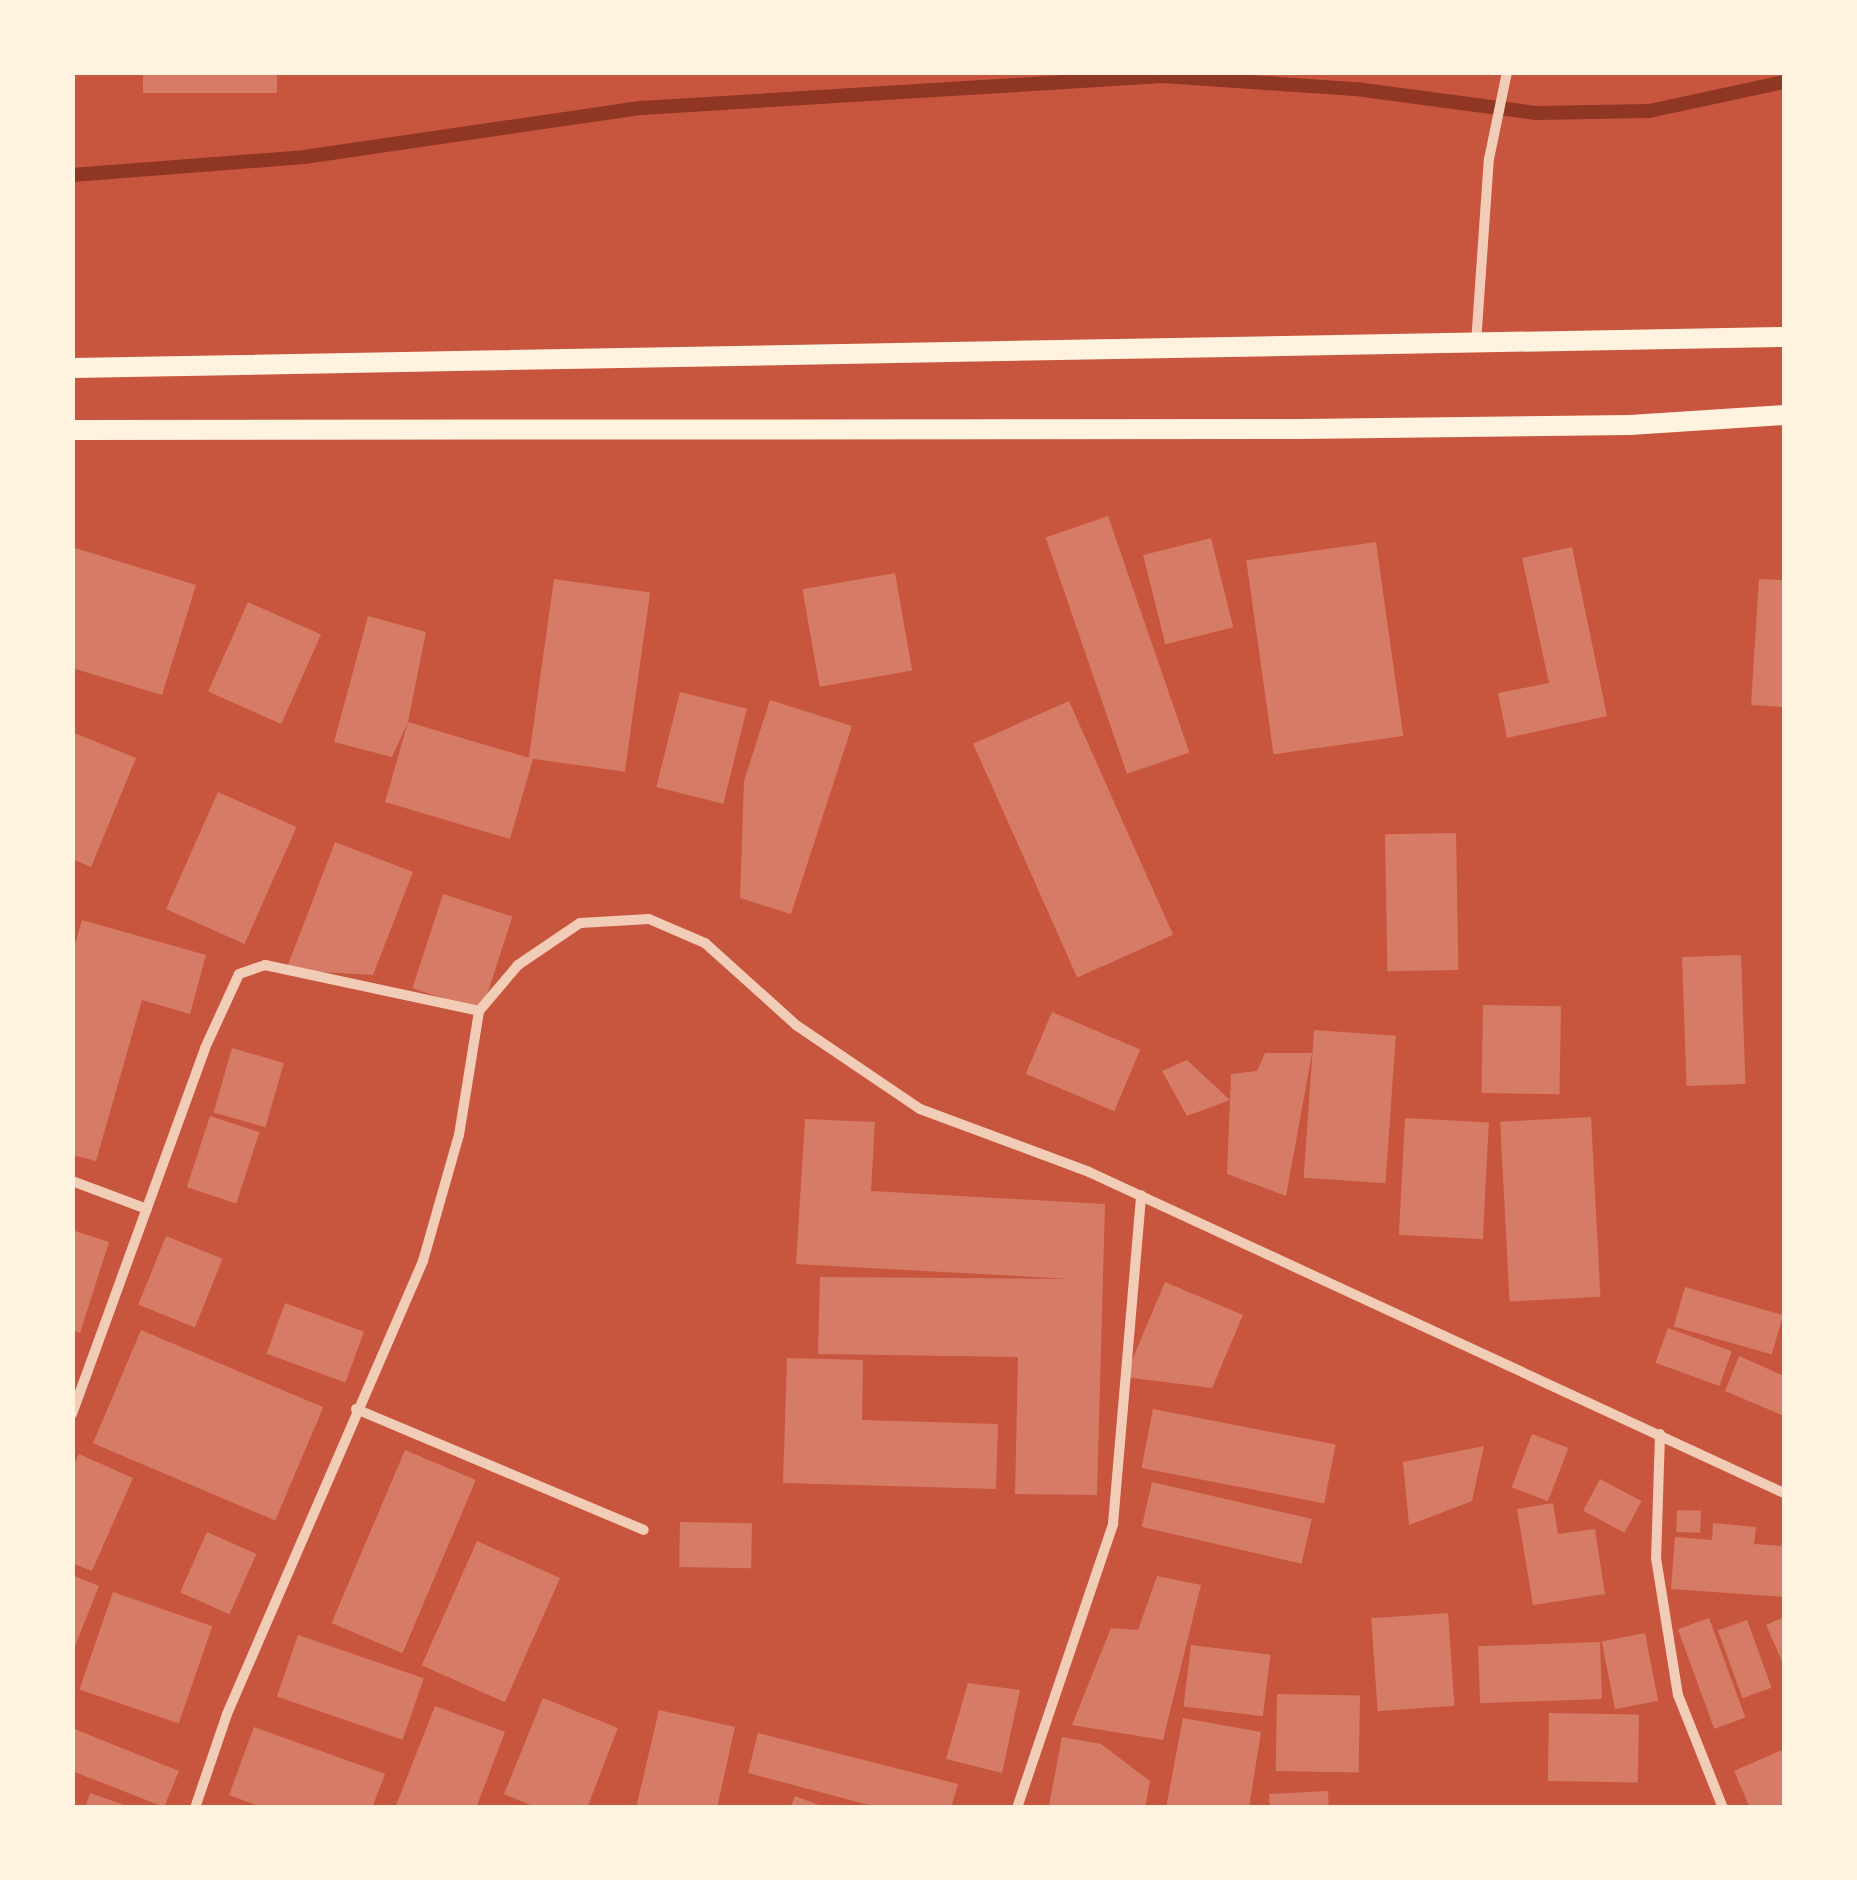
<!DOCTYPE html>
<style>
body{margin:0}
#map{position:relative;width:1857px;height:1880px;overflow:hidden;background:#c8553d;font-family:Inter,sans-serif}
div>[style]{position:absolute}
.stream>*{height:14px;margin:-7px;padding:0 7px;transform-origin:7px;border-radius:7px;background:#8f3625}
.building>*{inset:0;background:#d67c66;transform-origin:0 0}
.minor>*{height:10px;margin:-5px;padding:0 5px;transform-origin:5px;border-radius:5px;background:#f1ccb7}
.secondary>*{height:20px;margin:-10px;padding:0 10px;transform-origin:10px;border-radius:10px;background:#fff3e0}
span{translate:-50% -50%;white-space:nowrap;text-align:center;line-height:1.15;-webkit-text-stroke:9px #fff3e0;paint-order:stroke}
.frame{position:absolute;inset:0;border:75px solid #fff3e0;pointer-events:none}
</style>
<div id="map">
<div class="stream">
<div style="left:72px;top:175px;width:233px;rotate:-4.4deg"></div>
<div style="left:304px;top:157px;width:341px;rotate:-8.3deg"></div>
<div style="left:641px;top:108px;width:523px;rotate:-3.51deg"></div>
<div style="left:1163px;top:76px;width:193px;rotate:3.9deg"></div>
<div style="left:1356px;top:89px;width:182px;rotate:7.6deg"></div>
<div style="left:1536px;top:113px;width:113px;rotate:-1deg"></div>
<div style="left:1649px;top:111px;width:138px;rotate:-12.1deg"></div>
</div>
<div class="building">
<div style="left:143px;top:72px;width:134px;height:21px"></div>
<div style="left:1108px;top:516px;width:250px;height:66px;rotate:71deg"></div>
<div style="left:1211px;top:538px;width:92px;height:70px;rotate:76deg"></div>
<div style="left:1376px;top:542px;width:196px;height:131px;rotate:82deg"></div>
<div style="clip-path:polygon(72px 547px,196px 585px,162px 695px,72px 668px)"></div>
<div style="clip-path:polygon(1572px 547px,1607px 716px,1507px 738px,1498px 693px,1549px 683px,1522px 558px)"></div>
<div style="left:895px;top:573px;width:99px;height:94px;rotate:80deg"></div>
<div style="left:554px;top:579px;width:97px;height:181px;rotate:8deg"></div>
<div style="clip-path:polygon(1759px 579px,1784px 580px,1784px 707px,1751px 705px)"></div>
<div style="left:248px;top:602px;width:80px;height:98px;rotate:24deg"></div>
<div style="clip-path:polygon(368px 616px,426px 632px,408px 722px,533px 759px,510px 839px,385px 802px,408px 722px,392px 757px,334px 742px)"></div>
<div style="left:680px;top:692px;width:69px;height:98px;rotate:14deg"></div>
<div style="clip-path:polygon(770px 700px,852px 726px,791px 914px,740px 898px,744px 781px)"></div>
<div style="left:1069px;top:701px;width:256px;height:105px;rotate:66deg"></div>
<div style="clip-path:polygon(72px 732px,136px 758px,91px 867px,72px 859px)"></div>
<div style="left:218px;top:792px;width:86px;height:128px;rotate:24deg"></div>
<div style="left:1456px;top:833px;width:137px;height:71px;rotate:89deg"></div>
<div style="clip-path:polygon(335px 842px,413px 872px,373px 975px,286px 970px)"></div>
<div style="left:443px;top:894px;width:73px;height:99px;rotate:18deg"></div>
<div style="clip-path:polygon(82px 920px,206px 955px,190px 1014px,142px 1000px,96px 1161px,72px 1155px,72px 954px)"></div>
<div style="left:1741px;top:955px;width:129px;height:59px;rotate:88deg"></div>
<div style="left:1483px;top:1005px;width:78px;height:88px;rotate:1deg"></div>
<div style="left:1052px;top:1012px;width:96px;height:67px;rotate:23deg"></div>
<div style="left:1314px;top:1030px;width:82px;height:148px;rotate:4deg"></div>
<div style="left:232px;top:1048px;width:54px;height:67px;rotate:16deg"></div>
<div style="clip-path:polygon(1265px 1053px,1312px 1053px,1286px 1196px,1227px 1174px,1231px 1074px,1257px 1071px)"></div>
<div style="clip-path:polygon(1187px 1060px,1230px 1100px,1187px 1116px,1162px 1071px)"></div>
<div style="left:210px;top:1116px;width:52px;height:75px;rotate:18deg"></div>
<div style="left:1591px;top:1117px;width:180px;height:91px;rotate:87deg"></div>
<div style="left:1405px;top:1118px;width:84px;height:117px;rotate:3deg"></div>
<div style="clip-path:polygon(805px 1119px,875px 1122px,871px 1191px,1105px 1204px,1097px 1495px,1015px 1494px,1018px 1357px,818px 1354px,820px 1277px,1071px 1279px,796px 1264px)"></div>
<div style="clip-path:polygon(72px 1230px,109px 1242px,80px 1333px,72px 1330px)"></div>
<div style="left:166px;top:1236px;width:61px;height:74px;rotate:22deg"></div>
<div style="clip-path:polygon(1165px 1282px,1243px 1315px,1212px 1388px,1125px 1377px)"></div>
<div style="left:1685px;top:1287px;width:102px;height:41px;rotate:16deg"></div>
<div style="left:285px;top:1303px;width:84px;height:54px;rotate:20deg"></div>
<div style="left:1668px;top:1328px;width:68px;height:37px;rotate:20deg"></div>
<div style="left:141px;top:1330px;width:198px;height:123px;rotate:23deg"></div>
<div style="clip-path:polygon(1739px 1356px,1784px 1376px,1784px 1416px,1725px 1391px)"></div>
<div style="clip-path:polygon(787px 1358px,863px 1360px,862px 1420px,998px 1424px,996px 1489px,783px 1483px)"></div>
<div style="left:1153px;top:1409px;width:186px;height:60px;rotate:11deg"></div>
<div style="left:1532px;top:1434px;width:39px;height:57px;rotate:21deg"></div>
<div style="clip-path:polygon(1484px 1446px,1472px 1501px,1409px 1525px,1403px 1462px)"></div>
<div style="left:405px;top:1450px;width:77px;height:188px;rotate:23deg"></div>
<div style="clip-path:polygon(79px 1454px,133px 1478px,92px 1571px,72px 1563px,72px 1468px)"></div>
<div style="left:1600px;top:1479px;width:47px;height:36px;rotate:28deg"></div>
<div style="left:1152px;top:1482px;width:164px;height:46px;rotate:13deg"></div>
<div style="clip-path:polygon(1553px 1503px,1558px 1534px,1595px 1529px,1605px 1594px,1533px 1605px,1517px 1509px)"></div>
<div style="left:1677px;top:1510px;width:24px;height:22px;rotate:2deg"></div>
<div style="left:680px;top:1522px;width:72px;height:45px;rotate:1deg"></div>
<div style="clip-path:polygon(1713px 1523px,1756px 1527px,1754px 1544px,1784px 1546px,1784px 1597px,1671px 1589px,1675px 1537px,1712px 1540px)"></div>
<div style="left:207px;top:1532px;width:54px;height:66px;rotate:24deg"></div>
<div style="left:477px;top:1541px;width:91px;height:136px;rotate:24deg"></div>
<div style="clip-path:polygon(72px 1575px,99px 1586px,73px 1651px,72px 1651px)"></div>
<div style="clip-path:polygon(1157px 1576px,1201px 1585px,1163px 1740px,1072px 1725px,1111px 1628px,1138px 1630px)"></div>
<div style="left:113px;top:1592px;width:105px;height:103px;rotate:19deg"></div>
<div style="left:1448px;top:1613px;width:93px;height:77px;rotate:86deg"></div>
<div style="clip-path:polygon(1784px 1617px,1784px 1666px,1766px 1625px)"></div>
<div style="left:1709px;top:1618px;width:106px;height:33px;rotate:70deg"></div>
<div style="left:1747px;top:1620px;width:72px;height:31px;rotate:70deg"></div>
<div style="left:1645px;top:1633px;width:69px;height:44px;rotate:79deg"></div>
<div style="left:298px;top:1635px;width:133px;height:65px;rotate:19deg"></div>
<div style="left:1600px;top:1642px;width:57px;height:122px;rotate:88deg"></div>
<div style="left:1191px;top:1645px;width:80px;height:62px;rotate:7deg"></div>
<div style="clip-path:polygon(968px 1683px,1020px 1690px,1002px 1773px,946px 1759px)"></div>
<div style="left:1277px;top:1694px;width:83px;height:77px;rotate:1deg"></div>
<div style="clip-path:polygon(543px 1698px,618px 1728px,587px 1808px,538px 1808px,504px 1794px)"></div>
<div style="clip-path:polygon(435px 1706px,505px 1732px,476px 1808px,395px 1808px)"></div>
<div style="clip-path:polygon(659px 1710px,735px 1727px,717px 1808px,636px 1808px)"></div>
<div style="left:1549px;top:1713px;width:90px;height:68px;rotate:1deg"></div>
<div style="clip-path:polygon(1183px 1718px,1261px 1732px,1249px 1808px,1166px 1808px)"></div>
<div style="clip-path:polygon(254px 1727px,385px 1774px,372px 1808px,264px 1808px,229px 1795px)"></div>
<div style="clip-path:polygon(72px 1728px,179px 1771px,164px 1807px,72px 1771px)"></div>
<div style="clip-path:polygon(758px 1733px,958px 1784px,951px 1808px,880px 1808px,748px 1773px)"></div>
<div style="clip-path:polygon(1062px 1737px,1101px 1744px,1150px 1781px,1145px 1808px,1049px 1806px)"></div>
<div style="clip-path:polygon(1784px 1749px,1784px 1808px,1750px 1808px,1734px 1771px)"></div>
<div style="left:1328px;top:1791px;width:17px;height:59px;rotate:87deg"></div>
<div style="clip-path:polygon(90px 1793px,130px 1807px,130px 1808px,85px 1808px)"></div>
<div style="clip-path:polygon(795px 1796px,824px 1807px,824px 1808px,790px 1808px)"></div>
</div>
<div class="minor">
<div style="left:1476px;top:343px;width:184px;rotate:-86deg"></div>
<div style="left:1489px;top:159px;width:89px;rotate:-78.3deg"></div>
<div style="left:72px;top:1181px;width:80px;rotate:20.5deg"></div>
<div style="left:356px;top:1409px;width:312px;rotate:22.8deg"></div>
<div style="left:72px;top:1414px;width:389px;rotate:-70deg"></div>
<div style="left:205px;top:1048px;width:81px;rotate:-65.3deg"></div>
<div style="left:239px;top:974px;width:28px;rotate:-19deg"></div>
<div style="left:265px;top:965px;width:219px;rotate:12.1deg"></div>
<div style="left:1660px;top:1434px;width:124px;rotate:91.8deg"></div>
<div style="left:1656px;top:1558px;width:139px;rotate:80.9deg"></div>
<div style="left:1678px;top:1695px;width:122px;rotate:68.3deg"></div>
<div style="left:195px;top:1808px;width:99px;rotate:-71.2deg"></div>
<div style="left:227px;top:1714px;width:494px;rotate:-66.6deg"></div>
<div style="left:423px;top:1261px;width:131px;rotate:-74.1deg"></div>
<div style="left:459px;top:1135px;width:126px;rotate:-80.8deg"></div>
<div style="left:479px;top:1011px;width:60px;rotate:-49.7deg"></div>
<div style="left:518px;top:965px;width:75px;rotate:-34.1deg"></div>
<div style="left:580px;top:923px;width:69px;rotate:-3.3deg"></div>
<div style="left:649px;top:919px;width:61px;rotate:23.2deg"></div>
<div style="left:705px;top:943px;width:122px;rotate:42deg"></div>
<div style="left:796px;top:1025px;width:150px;rotate:34.1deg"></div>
<div style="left:920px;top:1109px;width:180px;rotate:20.4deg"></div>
<div style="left:1089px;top:1172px;width:766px;rotate:24.79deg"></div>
<div style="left:1017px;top:1808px;width:300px;rotate:-71.3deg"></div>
<div style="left:1113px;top:1524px;width:330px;rotate:-85.1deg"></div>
</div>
<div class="secondary">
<div style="left:72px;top:368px;width:1712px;rotate:-1.04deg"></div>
<div style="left:72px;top:430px;width:1229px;rotate:-0.05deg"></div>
<div style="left:1301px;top:429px;width:329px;rotate:-0.7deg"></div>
<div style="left:1630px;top:425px;width:154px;rotate:-3.7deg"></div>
</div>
<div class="frame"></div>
</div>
